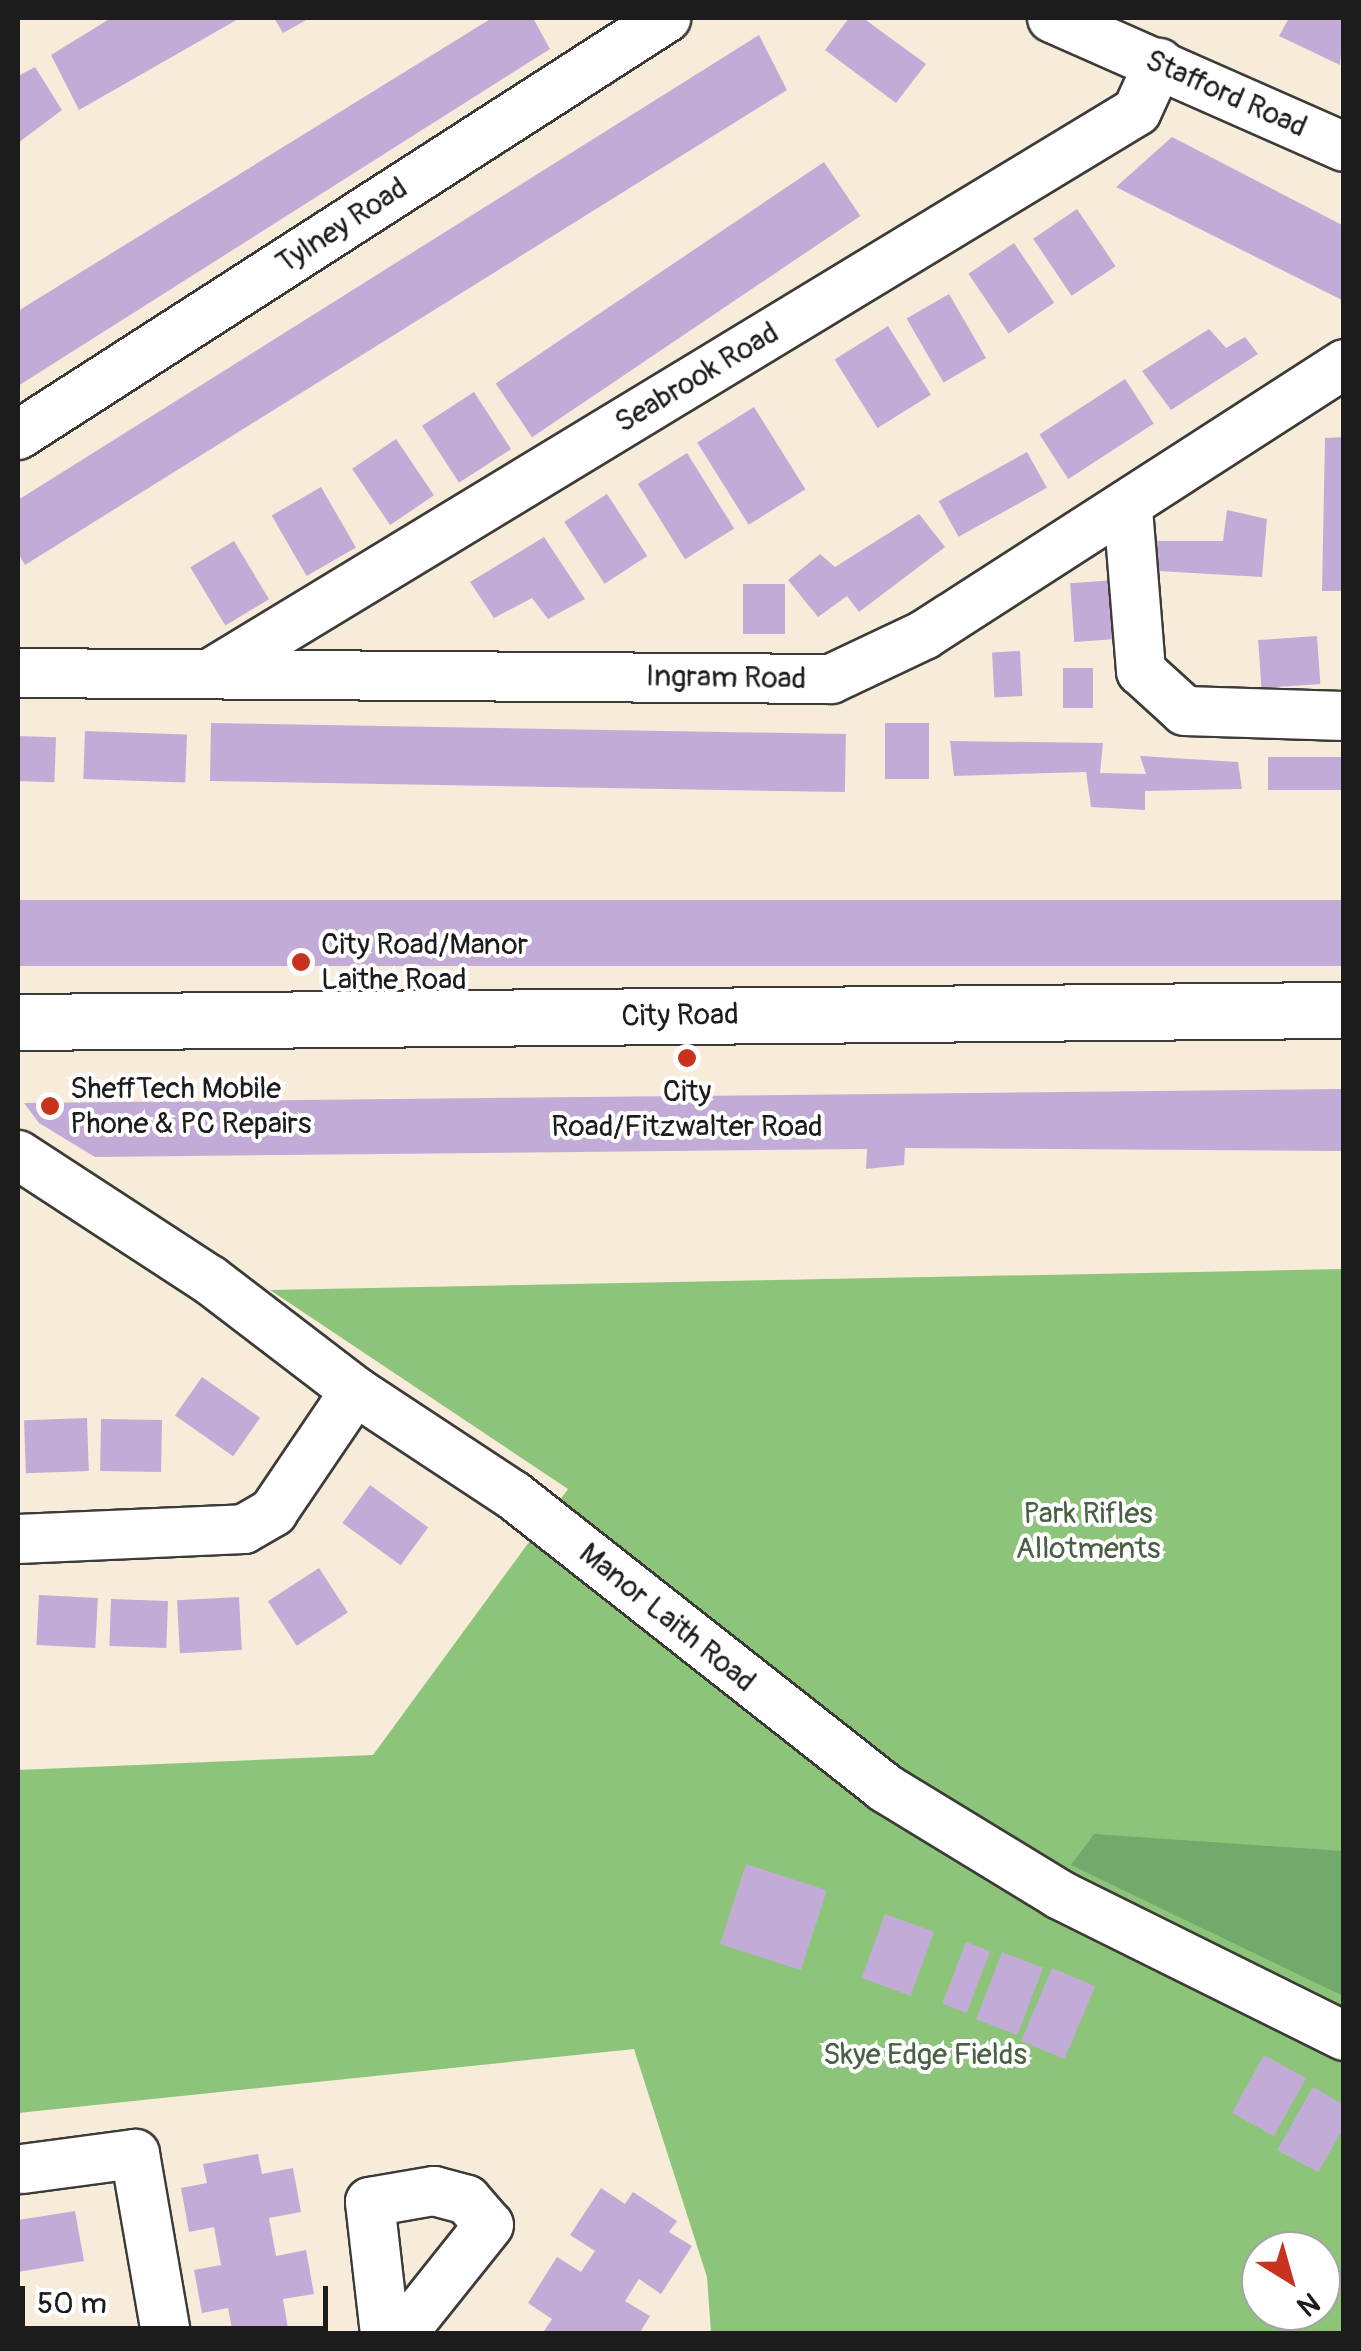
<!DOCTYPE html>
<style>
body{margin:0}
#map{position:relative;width:1361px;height:2351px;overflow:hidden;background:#f6ecd9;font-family:Pangolin,sans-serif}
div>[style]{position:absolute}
.green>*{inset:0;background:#8cc57a}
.forest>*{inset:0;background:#71aa6a}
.building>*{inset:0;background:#c2acd7;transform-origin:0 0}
.roads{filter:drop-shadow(2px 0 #3d3b38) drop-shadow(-2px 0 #3d3b38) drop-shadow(0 2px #3d3b38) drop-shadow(0 -2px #3d3b38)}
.minor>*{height:48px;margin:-24px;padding:0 24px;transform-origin:24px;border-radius:24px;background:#fff}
.secondary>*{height:55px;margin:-27.5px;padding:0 27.5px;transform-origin:27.5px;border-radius:27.5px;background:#fff}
.dots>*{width:28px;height:28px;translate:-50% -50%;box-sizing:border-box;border:5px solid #fff;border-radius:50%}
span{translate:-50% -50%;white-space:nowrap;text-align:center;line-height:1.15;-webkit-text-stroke:8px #fff;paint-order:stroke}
.street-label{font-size:30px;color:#1c1c1c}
.poi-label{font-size:30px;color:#1c1c1c}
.left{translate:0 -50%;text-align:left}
.park-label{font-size:30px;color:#496042}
.frame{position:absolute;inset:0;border:20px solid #1c1c1c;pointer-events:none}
.north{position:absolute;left:1241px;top:2231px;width:100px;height:100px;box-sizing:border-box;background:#fff;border:2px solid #a4a4a4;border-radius:50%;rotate:143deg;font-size:28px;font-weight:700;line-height:40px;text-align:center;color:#1c1c1c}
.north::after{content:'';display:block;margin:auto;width:35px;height:45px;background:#c8321e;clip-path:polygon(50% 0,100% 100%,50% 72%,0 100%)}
.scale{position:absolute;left:20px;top:2286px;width:308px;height:45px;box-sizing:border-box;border:5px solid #1c1c1c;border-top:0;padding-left:12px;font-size:30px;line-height:35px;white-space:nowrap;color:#1c1c1c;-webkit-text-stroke:8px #fff;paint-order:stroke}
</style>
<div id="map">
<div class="green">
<div style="clip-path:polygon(evenodd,1343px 1269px,1343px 2333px,711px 2333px,707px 2277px,634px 2049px,18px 2113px,18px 1770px,373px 1755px,568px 1489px,270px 1290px,1343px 1269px,1261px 2251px,1321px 2251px,1321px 2311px,1261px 2311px,1261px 2251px)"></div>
</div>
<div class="forest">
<div style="clip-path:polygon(1094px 1834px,1343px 1851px,1343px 1996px,1071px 1865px)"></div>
</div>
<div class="building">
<div style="clip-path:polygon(111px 18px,240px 18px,79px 110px,51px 55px)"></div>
<div style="clip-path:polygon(274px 18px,310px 18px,283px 33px)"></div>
<div style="clip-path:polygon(492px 18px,533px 18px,550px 49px,18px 386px,18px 311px)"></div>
<div style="clip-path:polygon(849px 18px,863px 18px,926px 64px,896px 103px,825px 50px)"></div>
<div style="clip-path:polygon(1289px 18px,1344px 18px,1340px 65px,1279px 36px)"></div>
<div style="clip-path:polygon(759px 35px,787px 90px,25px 565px,18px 553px,18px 500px)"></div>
<div style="clip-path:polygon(35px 67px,62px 110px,18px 143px,18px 76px)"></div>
<div style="clip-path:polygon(1172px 137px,1344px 226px,1344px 301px,1116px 187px)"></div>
<div style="left:824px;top:162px;width:65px;height:396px;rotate:56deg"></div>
<div style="left:1077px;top:209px;width:69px;height:53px;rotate:56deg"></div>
<div style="left:1014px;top:243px;width:72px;height:55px;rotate:56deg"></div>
<div style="left:949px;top:294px;width:74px;height:49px;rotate:60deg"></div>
<div style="left:888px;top:326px;width:81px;height:63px;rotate:58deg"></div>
<div style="clip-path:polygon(1209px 329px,1226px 348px,1245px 337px,1258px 354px,1171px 410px,1142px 371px)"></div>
<div style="left:1125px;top:379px;width:53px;height:102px;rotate:57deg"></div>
<div style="left:474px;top:392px;width:68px;height:62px;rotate:57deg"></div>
<div style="left:754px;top:407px;width:97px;height:67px;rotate:58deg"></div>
<div style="clip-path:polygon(1344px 437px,1344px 591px,1322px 591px,1325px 438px)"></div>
<div style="left:396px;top:439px;width:68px;height:53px;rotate:56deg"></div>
<div style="left:1027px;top:452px;width:41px;height:101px;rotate:61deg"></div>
<div style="left:687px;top:453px;width:89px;height:58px;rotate:58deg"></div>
<div style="left:321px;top:487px;width:70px;height:57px;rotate:60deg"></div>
<div style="left:607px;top:494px;width:74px;height:51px;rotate:57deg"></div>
<div style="clip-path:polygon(1227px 510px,1267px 519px,1262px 577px,1158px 571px,1157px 541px,1223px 541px)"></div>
<div style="clip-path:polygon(919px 514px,945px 547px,859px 612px,847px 596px,818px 617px,788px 580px,820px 554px,835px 567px)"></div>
<div style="clip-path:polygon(544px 537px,585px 599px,548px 619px,532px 598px,494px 618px,470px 582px)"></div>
<div style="left:234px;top:541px;width:68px;height:51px;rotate:59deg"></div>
<div style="left:1115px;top:580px;width:59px;height:45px;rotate:86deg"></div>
<div style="left:743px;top:584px;width:42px;height:50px"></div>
<div style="left:1317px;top:636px;width:48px;height:59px;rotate:86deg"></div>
<div style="left:1020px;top:651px;width:45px;height:28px;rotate:87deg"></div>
<div style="left:1063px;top:668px;width:30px;height:40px"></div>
<div style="left:211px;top:723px;width:635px;height:58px;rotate:1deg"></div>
<div style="left:885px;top:723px;width:44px;height:56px"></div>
<div style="left:85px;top:731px;width:102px;height:48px;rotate:2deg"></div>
<div style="left:18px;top:736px;width:38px;height:45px;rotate:2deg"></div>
<div style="clip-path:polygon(950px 741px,1103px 743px,1100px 773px,1146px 774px,1140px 756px,1238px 762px,1242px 789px,1145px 791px,1145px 810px,1091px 807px,1086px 772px,954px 776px)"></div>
<div style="left:1344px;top:757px;width:33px;height:76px;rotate:90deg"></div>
<div style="left:18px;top:900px;width:1326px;height:66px"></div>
<div style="clip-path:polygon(1344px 1089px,1344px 1151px,905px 1148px,904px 1165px,866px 1169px,867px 1149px,95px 1157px,39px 1123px,24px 1103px)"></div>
<div style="left:202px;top:1377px;width:71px;height:47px;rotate:35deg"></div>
<div style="left:87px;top:1418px;width:53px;height:63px;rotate:88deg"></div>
<div style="left:101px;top:1419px;width:61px;height:52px;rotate:1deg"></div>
<div style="left:370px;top:1485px;width:72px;height:47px;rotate:36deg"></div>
<div style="left:319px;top:1568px;width:53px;height:61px;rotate:57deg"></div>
<div style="left:39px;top:1595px;width:59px;height:50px;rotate:3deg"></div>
<div style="left:239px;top:1597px;width:53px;height:62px;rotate:87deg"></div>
<div style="left:111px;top:1599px;width:57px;height:47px;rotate:2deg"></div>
<div style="left:746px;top:1864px;width:85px;height:84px;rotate:18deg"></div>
<div style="left:885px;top:1914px;width:52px;height:68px;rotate:20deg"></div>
<div style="left:966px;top:1942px;width:26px;height:66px;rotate:21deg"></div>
<div style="left:1002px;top:1952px;width:44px;height:72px;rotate:21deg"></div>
<div style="left:1052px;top:1968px;width:47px;height:79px;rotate:23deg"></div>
<div style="left:1264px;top:2055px;width:48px;height:66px;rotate:29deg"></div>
<div style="clip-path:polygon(1313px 2087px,1344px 2105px,1344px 2127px,1318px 2172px,1277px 2150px)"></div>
<div style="clip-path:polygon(258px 2154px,262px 2174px,293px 2168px,301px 2212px,269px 2218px,276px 2256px,306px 2250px,314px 2294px,283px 2299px,289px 2334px,233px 2334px,228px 2308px,202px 2313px,194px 2270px,221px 2265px,214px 2227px,189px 2232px,181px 2188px,207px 2183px,203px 2164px)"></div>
<div style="clip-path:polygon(601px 2188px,625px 2204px,633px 2192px,677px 2221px,669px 2232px,692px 2246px,661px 2294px,639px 2279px,625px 2301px,650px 2316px,639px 2334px,542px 2334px,552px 2319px,528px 2303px,557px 2257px,581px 2272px,595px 2251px,570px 2235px)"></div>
<div style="clip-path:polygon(75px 2211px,84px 2261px,18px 2272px,18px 2220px)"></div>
</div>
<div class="roads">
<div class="minor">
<div style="left:1052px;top:18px;width:319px;rotate:23.8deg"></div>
<div style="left:18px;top:435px;width:771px;rotate:-32.76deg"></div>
<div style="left:1128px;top:509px;width:163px;rotate:85.4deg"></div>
<div style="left:1141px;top:671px;width:59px;rotate:42.3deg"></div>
<div style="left:1185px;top:711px;width:159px;rotate:1.8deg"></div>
<div style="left:18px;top:673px;width:813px;rotate:0.42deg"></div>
<div style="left:831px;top:679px;width:103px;rotate:-25.3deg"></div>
<div style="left:924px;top:635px;width:500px;rotate:-32.8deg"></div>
<div style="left:211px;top:673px;width:1083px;rotate:-31.25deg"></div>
<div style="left:1137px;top:111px;width:53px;rotate:-65.4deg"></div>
<div style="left:18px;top:1155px;width:229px;rotate:33.1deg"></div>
<div style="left:210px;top:1280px;width:183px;rotate:37.4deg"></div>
<div style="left:355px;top:1391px;width:189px;rotate:33.4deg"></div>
<div style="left:513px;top:1495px;width:474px;rotate:38.2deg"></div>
<div style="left:885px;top:1788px;width:205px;rotate:31.4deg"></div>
<div style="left:1060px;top:1895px;width:317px;rotate:26.4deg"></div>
<div style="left:18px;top:1539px;width:226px;rotate:-2.5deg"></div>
<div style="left:244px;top:1529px;width:34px;rotate:-30deg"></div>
<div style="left:273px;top:1512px;width:146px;rotate:-55.9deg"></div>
<div style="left:22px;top:2169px;width:114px;rotate:-7.6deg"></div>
<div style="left:135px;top:2154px;width:183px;rotate:80.2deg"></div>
<div style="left:385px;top:2334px;width:133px;rotate:-96.5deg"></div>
<div style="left:370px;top:2202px;width:65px;rotate:-9.8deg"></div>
<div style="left:434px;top:2191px;width:34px;rotate:15deg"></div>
<div style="left:467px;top:2200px;width:33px;rotate:49deg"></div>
<div style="left:489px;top:2225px;width:139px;rotate:128.6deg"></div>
</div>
<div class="secondary">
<div style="left:18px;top:1022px;width:1326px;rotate:-0.52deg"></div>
</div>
</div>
<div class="dots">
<div style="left:301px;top:962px;background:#c8321e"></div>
<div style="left:687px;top:1058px;background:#c8321e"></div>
<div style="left:50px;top:1106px;background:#c8321e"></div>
</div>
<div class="street-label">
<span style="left:1226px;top:94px;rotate:24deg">Stafford Road</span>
<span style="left:342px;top:226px;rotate:-33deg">Tylney Road</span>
<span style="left:697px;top:378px;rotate:-31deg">Seabrook Road</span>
<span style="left:726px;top:678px;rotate:1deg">Ingram Road</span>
<span style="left:680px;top:1016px;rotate:-1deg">City Road</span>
<span style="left:667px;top:1618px;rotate:39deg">Manor Laith Road</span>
</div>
<div class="poi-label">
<span class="left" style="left:321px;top:962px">City Road/Manor<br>Laithe Road</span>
<span class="left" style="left:70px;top:1106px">SheffTech Mobile<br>Phone &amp; PC Repairs</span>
<span style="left:687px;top:1109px">City<br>Road/Fitzwalter Road</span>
</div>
<div class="park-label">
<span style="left:1088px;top:1531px">Park Rifles<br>Allotments</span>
<span style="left:925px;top:2055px">Skye Edge Fields</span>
</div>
<div class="frame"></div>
<div class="north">N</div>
<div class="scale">50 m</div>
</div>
